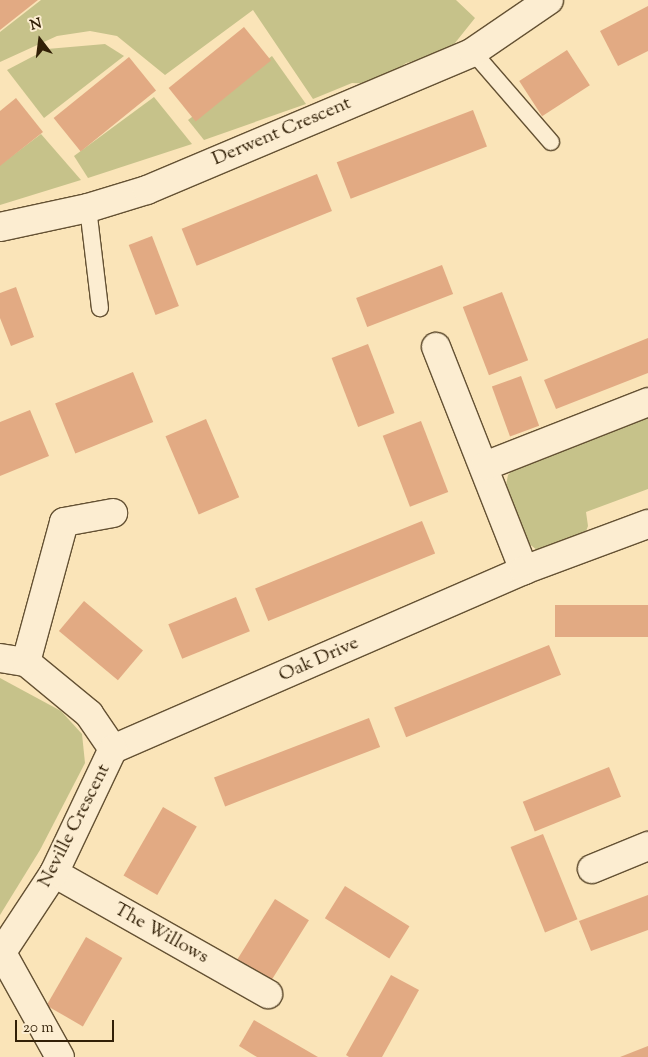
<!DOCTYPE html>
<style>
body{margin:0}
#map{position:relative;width:648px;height:1057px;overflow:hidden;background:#fae4b8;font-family:"Sorts Mill Goudy",serif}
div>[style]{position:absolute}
.green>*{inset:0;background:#c6c28a}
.building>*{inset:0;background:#e2aa83;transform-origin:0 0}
.roads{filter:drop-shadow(1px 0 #645133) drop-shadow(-1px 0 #645133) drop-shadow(0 1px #645133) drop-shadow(0 -1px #645133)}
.service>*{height:16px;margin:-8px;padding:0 8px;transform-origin:8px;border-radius:8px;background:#fcedd1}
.minor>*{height:28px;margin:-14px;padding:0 14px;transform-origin:14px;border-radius:14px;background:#fcedd1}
span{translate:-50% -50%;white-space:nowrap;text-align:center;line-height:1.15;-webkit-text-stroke:4.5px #fcedd1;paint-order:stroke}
.street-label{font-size:19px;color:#322007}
.north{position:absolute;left:15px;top:15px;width:50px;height:50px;-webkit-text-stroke:4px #fcedd1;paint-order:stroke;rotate:345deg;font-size:14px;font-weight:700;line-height:20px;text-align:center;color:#322007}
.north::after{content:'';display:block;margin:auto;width:18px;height:22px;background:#322007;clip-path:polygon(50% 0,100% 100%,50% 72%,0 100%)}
.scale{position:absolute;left:15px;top:1020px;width:99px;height:22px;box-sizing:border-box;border:2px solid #322007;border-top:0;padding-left:6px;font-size:15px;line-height:18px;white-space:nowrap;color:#322007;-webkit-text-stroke:4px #fcedd1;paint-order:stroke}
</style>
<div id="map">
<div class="green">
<div style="clip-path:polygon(41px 0,456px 0,475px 18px,447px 53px,406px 63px,377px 84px,352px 83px,313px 99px,253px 10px,165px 75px,117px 36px,90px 31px,57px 36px,0 62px,0 32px)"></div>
<div style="clip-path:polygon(105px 44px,124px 56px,44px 118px,7px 70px,47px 49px)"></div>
<div style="clip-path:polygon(272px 56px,306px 104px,204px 140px,188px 120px)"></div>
<div style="clip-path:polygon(154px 97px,192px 144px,88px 178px,74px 156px)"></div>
<div style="clip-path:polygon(41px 134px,81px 180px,0 205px,0 165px)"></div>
<div style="clip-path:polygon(648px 412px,648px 489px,586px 512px,588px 526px,583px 539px,550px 553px,537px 550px,523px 539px,505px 490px,508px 475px,519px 463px)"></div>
<div style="clip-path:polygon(0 678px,61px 711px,82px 734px,85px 763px,40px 850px,0 915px)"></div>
</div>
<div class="building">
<div style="clip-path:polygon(0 0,38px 0,0 30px)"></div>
<div style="clip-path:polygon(648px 6px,648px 51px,618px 66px,600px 31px)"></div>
<div style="left:244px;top:27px;width:43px;height:97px;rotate:51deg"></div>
<div style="left:567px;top:50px;width:42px;height:57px;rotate:57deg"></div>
<div style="left:129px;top:57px;width:43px;height:97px;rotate:51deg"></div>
<div style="clip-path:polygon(16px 98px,43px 132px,0 166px,0 111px)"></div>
<div style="left:473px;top:110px;width:39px;height:146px;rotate:69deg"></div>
<div style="left:317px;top:174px;width:40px;height:146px;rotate:68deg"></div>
<div style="left:152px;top:236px;width:75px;height:25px;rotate:69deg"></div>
<div style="left:442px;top:265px;width:31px;height:92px;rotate:69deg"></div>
<div style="clip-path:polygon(16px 287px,34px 337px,11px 346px,0 318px,0 293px)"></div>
<div style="left:502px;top:292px;width:73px;height:42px;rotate:69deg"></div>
<div style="clip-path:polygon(648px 338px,648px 373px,556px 409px,544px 380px)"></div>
<div style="left:368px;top:344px;width:74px;height:39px;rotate:69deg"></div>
<div style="left:133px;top:372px;width:54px;height:84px;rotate:68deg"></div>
<div style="left:521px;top:376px;width:53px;height:31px;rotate:70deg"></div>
<div style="clip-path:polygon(30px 410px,49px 456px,0 476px,0 422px)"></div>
<div style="left:206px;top:419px;width:85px;height:44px;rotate:67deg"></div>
<div style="left:421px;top:421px;width:76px;height:41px;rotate:69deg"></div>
<div style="left:422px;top:521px;width:35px;height:180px;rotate:68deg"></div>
<div style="left:236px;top:597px;width:37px;height:73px;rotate:68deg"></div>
<div style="left:84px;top:601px;width:77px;height:39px;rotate:40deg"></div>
<div style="left:648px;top:605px;width:32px;height:93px;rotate:90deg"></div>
<div style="left:549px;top:645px;width:32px;height:167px;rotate:68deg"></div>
<div style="left:369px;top:718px;width:31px;height:166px;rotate:69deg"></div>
<div style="left:609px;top:767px;width:32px;height:93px;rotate:68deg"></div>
<div style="left:163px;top:807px;width:39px;height:79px;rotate:30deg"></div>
<div style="left:543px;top:834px;width:92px;height:35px;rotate:68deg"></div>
<div style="left:345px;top:886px;width:76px;height:38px;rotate:32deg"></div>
<div style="clip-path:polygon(648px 895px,648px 930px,591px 951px,579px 921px)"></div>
<div style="left:275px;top:899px;width:40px;height:76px;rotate:32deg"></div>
<div style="left:86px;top:937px;width:42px;height:79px;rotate:30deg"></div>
<div style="clip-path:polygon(391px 975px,419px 990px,382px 1057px,349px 1057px,346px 1055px)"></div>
<div style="clip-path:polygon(254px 1020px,318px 1057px,257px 1057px,239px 1046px)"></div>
<div style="clip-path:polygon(648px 1046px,648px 1057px,620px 1057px)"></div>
</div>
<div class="roads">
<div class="service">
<div style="left:473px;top:52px;width:119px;rotate:49.1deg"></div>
<div style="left:88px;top:208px;width:101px;rotate:83.2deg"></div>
</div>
<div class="minor">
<div style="left:0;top:227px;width:90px;rotate:-12.2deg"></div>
<div style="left:88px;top:208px;width:62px;rotate:-17deg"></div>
<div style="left:147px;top:190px;width:354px;rotate:-22.9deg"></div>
<div style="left:473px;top:52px;width:92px;rotate:-34.4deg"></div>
<div style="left:436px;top:347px;width:240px;rotate:68.5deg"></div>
<div style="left:485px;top:466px;width:175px;rotate:-21.4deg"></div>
<div style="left:0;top:658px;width:26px;rotate:9deg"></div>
<div style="left:26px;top:662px;width:82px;rotate:39.5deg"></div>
<div style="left:89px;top:714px;width:42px;rotate:55.6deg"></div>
<div style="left:26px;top:662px;width:145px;rotate:-74.8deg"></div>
<div style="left:64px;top:522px;width:50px;rotate:-10.4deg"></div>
<div style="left:113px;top:749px;width:448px;rotate:-23.5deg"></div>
<div style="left:524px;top:570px;width:132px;rotate:-20.4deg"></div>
<div style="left:592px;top:869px;width:61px;rotate:-22.3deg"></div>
<div style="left:54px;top:873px;width:246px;rotate:29.5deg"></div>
<div style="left:2px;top:953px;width:119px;rotate:60.9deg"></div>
<div style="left:0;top:955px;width:98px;rotate:-56.6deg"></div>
<div style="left:54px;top:873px;width:137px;rotate:-64.6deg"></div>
</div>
</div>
<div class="street-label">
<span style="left:282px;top:132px;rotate:-23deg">Derwent Crescent</span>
<span style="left:319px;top:660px;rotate:-24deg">Oak Drive</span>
<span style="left:75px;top:826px;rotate:-63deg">Neville Crescent</span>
<span style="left:161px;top:934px;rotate:29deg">The Willows</span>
</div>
<div class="north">N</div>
<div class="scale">20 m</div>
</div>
